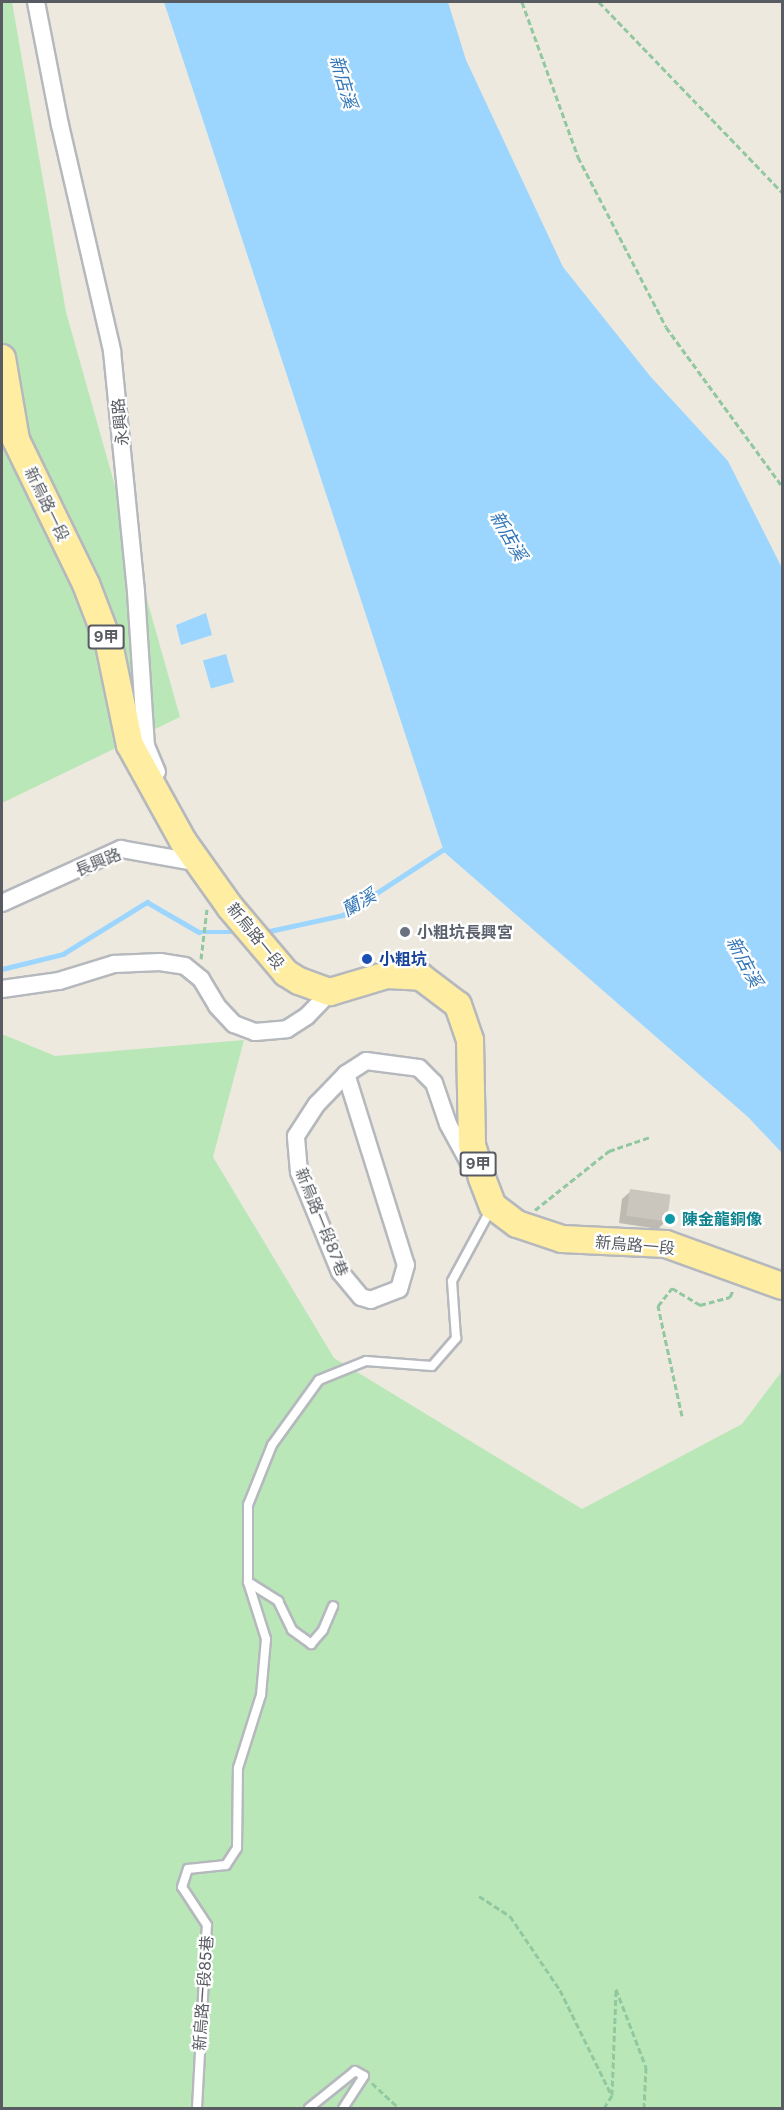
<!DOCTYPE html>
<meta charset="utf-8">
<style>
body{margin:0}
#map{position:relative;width:784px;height:2110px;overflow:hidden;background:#ede9df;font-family:Inter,"Noto Sans TC",sans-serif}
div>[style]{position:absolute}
.green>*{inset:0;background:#b9e7b8}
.water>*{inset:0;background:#9cd6ff;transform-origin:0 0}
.shadow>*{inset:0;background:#0003}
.stream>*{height:4.5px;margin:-2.25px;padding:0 2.25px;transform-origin:2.25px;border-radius:2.25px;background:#9cd6ff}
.building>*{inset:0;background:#cac6be;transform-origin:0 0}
.path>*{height:3px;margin-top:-1.5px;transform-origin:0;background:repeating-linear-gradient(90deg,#91c8a0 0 6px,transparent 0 9px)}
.roads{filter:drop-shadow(2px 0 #b5b8bd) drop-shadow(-2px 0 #b5b8bd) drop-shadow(0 2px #b5b8bd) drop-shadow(0 -2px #b5b8bd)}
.service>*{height:8px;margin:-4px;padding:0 4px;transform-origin:4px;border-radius:4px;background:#fff}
.minor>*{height:16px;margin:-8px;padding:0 8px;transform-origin:8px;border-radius:8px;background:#fff}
.primary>*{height:26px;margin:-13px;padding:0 13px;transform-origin:13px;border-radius:13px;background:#ffeea1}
.dots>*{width:16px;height:16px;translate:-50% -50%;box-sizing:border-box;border:3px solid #fff;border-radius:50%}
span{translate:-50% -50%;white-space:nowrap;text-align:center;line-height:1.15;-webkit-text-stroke:4.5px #fff;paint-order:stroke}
.shield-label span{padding:2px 4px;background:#fff;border:2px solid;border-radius:4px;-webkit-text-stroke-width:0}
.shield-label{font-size:15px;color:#585c62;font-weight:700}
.street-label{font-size:16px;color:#585c62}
.worship-label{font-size:16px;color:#5b616d;font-weight:700}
.left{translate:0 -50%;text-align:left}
.transit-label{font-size:16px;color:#164399;font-weight:700}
.culture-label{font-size:16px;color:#0d838f;font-weight:700}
.water-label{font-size:18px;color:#3276b8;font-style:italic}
.frame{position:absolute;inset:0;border:3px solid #585c62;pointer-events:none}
</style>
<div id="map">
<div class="green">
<div style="clip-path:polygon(2px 2px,12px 2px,66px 312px,180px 717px,2px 803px)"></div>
<div style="clip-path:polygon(2px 1034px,55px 1056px,244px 1040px,213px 1157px,334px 1358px,582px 1509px,742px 1424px,782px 1371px,782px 2108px,2px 2108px)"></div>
</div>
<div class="water">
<div style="clip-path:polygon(164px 2px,448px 2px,466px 60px,563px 267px,650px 376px,728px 461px,782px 568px,782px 1153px,748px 1117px,444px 852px)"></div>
<div style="clip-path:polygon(206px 613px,212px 635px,181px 645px,176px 625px)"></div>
<div style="left:226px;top:654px;width:29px;height:24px;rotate:74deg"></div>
</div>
<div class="shadow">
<div style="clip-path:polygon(631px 1191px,666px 1221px,658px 1229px,619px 1223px,622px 1199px)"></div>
</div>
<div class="stream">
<div style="left:265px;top:932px;width:80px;rotate:-12.3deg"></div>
<div style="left:343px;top:915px;width:124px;rotate:-33.2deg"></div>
<div style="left:2px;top:969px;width:63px;rotate:-13.8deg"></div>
<div style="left:63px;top:954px;width:99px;rotate:-31.8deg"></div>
<div style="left:147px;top:902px;width:60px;rotate:30deg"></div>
<div style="left:199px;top:932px;width:39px"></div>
</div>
<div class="building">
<div style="left:630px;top:1189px;width:41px;height:27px;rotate:8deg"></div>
</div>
<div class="path">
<div style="left:522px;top:2px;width:165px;rotate:70.1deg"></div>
<div style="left:578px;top:157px;width:191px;rotate:62.6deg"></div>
<div style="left:666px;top:327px;width:197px;rotate:53.9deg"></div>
<div style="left:599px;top:2px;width:264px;rotate:46.1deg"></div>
<div style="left:201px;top:959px;width:50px;rotate:-83.2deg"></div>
<div style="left:535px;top:1210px;width:95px;rotate:-38.6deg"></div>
<div style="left:609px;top:1151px;width:43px;rotate:-18.9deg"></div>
<div style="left:682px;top:1416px;width:113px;rotate:-102.3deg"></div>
<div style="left:658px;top:1306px;width:23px;rotate:-52deg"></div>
<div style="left:672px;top:1288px;width:33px;rotate:31deg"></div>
<div style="left:700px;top:1305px;width:31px;rotate:-15deg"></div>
<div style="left:730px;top:1297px;width:8px;rotate:-67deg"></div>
<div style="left:479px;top:1896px;width:37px;rotate:33deg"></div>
<div style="left:510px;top:1916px;width:89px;rotate:56deg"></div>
<div style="left:560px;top:1990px;width:116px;rotate:63.9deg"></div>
<div style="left:372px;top:2083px;width:37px;rotate:43deg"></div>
<div style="left:604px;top:2108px;width:15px;rotate:-58deg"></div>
<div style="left:612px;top:2095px;width:106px;rotate:-87.8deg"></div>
<div style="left:616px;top:1989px;width:84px;rotate:69deg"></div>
<div style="left:646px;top:2067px;width:41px;rotate:92.8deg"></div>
</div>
<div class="roads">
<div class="service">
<div style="left:248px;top:1582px;width:36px;rotate:32deg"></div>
<div style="left:278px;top:1601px;width:32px;rotate:64deg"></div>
<div style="left:292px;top:1630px;width:24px;rotate:36deg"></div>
<div style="left:311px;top:1644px;width:18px;rotate:-49deg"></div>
<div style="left:323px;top:1630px;width:26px;rotate:-67deg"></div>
<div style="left:197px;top:2108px;width:183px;rotate:-86.9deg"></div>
<div style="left:207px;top:1925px;width:45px;rotate:-123.3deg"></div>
<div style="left:182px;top:1887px;width:19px;rotate:-72deg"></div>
<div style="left:188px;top:1869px;width:38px;rotate:-6deg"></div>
<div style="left:226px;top:1865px;width:20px;rotate:-57deg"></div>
<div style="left:237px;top:1848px;width:80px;rotate:-89.3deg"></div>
<div style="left:238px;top:1768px;width:77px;rotate:-72.5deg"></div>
<div style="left:261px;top:1695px;width:56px;rotate:-84.9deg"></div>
<div style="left:266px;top:1639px;width:60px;rotate:-107.5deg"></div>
<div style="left:248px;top:1582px;width:77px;rotate:-90deg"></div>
<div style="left:248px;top:1505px;width:65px;rotate:-68.2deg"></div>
<div style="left:272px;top:1445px;width:80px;rotate:-54.1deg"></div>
<div style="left:319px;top:1380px;width:51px;rotate:-22deg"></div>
<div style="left:366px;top:1361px;width:66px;rotate:4.3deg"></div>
<div style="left:432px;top:1366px;width:37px;rotate:-49deg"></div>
<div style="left:456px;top:1338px;width:57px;rotate:-94deg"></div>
<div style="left:452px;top:1281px;width:82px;rotate:-61.6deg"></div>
<div style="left:309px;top:2108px;width:59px;rotate:-38.8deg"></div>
<div style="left:355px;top:2071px;width:10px;rotate:29deg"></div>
<div style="left:364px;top:2076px;width:38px;rotate:123deg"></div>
</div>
<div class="minor">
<div style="left:36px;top:2px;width:125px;rotate:79deg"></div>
<div style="left:60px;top:125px;width:232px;rotate:77deg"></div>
<div style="left:112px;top:351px;width:242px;rotate:84.3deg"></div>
<div style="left:136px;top:592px;width:154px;rotate:86.3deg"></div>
<div style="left:146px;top:746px;width:28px;rotate:67deg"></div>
<div style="left:2px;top:903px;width:131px;rotate:-24.4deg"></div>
<div style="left:121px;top:849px;width:79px;rotate:10.2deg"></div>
<div style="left:2px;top:989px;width:58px;rotate:-8deg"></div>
<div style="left:59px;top:981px;width:58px;rotate:-17.2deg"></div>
<div style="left:114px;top:964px;width:46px;rotate:-2.5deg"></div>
<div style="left:160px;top:962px;width:25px;rotate:9deg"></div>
<div style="left:185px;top:966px;width:21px;rotate:39deg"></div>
<div style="left:201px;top:979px;width:31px;rotate:59deg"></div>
<div style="left:217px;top:1006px;width:25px;rotate:47deg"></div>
<div style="left:234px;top:1024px;width:22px;rotate:21deg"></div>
<div style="left:255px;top:1032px;width:32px;rotate:-5deg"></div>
<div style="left:287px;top:1029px;width:24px;rotate:-33deg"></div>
<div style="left:307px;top:1016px;width:33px;rotate:-46deg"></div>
<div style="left:346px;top:1074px;width:200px;rotate:72.6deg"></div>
<div style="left:406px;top:1265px;width:25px;rotate:106deg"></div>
<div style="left:399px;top:1289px;width:30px;rotate:159deg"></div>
<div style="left:371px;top:1300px;width:10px;rotate:-163deg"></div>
<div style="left:361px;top:1297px;width:33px;rotate:-130deg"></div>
<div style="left:340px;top:1272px;width:108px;rotate:-112.3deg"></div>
<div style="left:299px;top:1172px;width:36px;rotate:-95deg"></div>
<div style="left:296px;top:1136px;width:38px;rotate:-57deg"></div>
<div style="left:317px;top:1104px;width:42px;rotate:-46deg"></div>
<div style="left:346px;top:1074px;width:24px;rotate:-33deg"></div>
<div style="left:366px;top:1061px;width:53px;rotate:7.5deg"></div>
<div style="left:419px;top:1068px;width:21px;rotate:45deg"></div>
<div style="left:434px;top:1083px;width:43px;rotate:71.1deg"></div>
<div style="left:448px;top:1124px;width:48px;rotate:61.3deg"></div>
</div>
<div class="primary">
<div style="left:2px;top:358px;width:83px;rotate:80.3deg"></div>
<div style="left:16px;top:440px;width:160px;rotate:64.1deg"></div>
<div style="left:86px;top:584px;width:64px;rotate:69deg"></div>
<div style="left:109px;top:644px;width:103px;rotate:78.3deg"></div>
<div style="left:130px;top:745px;width:110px;rotate:61.1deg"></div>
<div style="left:183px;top:841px;width:81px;rotate:54.5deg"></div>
<div style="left:230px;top:907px;width:87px;rotate:49.7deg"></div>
<div style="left:286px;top:973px;width:15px;rotate:32deg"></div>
<div style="left:299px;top:981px;width:33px;rotate:20deg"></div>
<div style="left:330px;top:992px;width:59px;rotate:-16.6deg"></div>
<div style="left:387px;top:975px;width:34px;rotate:3deg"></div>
<div style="left:421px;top:977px;width:46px;rotate:37.1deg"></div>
<div style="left:458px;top:1005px;width:37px;rotate:71deg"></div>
<div style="left:470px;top:1040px;width:105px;rotate:88.9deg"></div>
<div style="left:472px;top:1145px;width:34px;rotate:73deg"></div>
<div style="left:482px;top:1178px;width:30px;rotate:69deg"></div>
<div style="left:493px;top:1206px;width:30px;rotate:37deg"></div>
<div style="left:517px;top:1224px;width:47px;rotate:18.4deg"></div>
<div style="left:562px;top:1239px;width:104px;rotate:2.8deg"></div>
<div style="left:666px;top:1244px;width:123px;rotate:19.9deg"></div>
</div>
</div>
<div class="dots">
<div style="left:405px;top:932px;background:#6b7280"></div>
<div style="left:367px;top:959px;background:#1a4fb4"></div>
<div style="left:670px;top:1219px;background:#0f9aa8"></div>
</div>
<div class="shield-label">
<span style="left:106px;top:637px">9甲</span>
<span style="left:478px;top:1164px">9甲</span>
</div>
<div class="street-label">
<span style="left:120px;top:422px;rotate:-96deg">永興路</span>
<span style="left:47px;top:504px;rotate:64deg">新烏路一段</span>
<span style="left:98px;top:862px;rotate:-22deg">長興路</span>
<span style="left:256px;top:936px;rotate:51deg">新烏路一段</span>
<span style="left:322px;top:1222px;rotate:68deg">新烏路一段87巷</span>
<span style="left:635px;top:1245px;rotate:5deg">新烏路一段</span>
<span style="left:203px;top:1993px;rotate:-86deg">新烏路一段85巷</span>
</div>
<div class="worship-label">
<span class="left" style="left:417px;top:932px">小粗坑長興宮</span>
</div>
<div class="transit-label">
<span class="left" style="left:379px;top:959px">小粗坑</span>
</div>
<div class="culture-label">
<span class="left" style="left:682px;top:1219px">陳金龍銅像</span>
</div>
<div class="water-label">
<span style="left:343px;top:82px;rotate:74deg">新店溪</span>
<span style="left:508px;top:536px;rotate:60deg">新店溪</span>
<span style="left:359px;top:903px;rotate:-30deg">蘭溪</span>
<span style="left:744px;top:962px;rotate:62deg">新店溪</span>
</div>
<div class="frame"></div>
</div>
